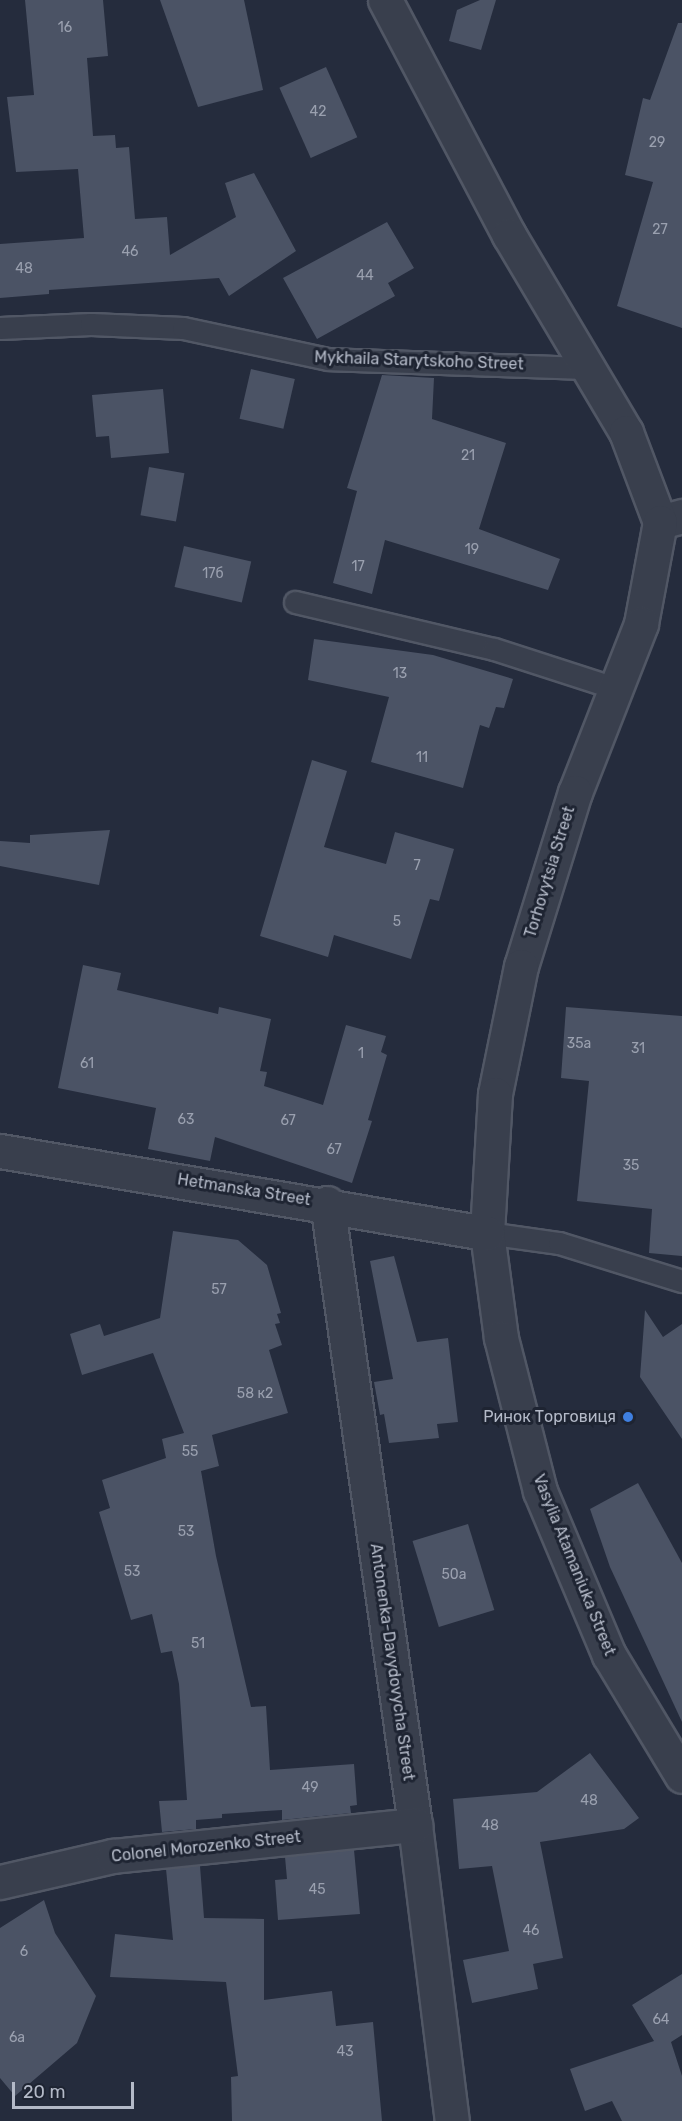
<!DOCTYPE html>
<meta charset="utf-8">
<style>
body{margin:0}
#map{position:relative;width:682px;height:2121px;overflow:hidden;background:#252c3d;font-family:Rubik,sans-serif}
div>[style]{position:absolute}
.building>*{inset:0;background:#4b5365;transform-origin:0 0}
.roads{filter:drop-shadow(2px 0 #515765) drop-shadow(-2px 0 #515765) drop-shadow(0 2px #515765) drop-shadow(0 -2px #515765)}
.service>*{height:21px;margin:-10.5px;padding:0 10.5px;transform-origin:10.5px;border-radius:10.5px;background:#393f4d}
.minor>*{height:33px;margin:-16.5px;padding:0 16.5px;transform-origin:16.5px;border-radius:16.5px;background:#393f4d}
.tertiary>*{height:33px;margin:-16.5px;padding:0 16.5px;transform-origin:16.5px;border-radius:16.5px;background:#393f4d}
.dots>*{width:16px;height:16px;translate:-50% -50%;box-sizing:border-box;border:3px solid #1e2432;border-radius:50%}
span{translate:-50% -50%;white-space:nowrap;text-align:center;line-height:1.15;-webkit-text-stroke:6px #1e2432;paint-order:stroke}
.number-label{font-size:14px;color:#9aa0af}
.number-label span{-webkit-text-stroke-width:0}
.street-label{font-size:16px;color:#b4bac8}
.poi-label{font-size:16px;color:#b4bac8}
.right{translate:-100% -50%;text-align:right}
.scale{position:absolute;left:12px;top:2082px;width:122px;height:27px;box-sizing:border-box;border:3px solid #b4bac8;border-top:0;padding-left:8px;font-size:18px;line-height:21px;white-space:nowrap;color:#b4bac8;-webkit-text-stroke:4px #1e2432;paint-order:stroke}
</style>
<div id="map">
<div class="building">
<div style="clip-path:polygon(25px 0,103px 0,108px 56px,87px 58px,93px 136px,115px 135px,116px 148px,129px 147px,135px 219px,167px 217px,170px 255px,236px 217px,225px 183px,254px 173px,296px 251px,229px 296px,219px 278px,49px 290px,49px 294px,0 298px,0 244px,84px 238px,78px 169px,16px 172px,7px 97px,34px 95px)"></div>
<div style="clip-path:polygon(160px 0,244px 0,263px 90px,198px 107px)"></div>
<div style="clip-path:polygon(480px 0,496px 0,481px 50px,449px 41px,457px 10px)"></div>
<div style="clip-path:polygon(678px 23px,682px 23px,682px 328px,617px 306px,653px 182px,625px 175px,643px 98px,650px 100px)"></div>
<div style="left:326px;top:67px;width:77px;height:51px;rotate:66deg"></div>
<div style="clip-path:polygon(387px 222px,414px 268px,388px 283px,395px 296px,317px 339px,283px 278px)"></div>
<div style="left:251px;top:369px;width:45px;height:51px;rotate:13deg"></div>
<div style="clip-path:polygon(382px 375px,434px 378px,432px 419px,506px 443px,479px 529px,560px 559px,548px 590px,385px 540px,372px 594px,333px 583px,357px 491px,347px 488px)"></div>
<div style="clip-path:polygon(163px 389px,169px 453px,111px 458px,109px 436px,96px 437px,92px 395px)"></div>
<div style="left:149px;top:467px;width:36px;height:49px;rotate:10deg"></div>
<div style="left:184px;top:546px;width:69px;height:42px;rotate:13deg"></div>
<div style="clip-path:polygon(314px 639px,433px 655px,513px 679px,504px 708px,496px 707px,489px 728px,480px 725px,463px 788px,371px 762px,389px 697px,308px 680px)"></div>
<div style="clip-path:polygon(312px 760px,347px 771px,324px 847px,386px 864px,395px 832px,454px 849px,439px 901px,430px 899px,411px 959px,334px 935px,328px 957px,260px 936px)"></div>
<div style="clip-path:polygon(110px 830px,99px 885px,0 866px,0 841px,30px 843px,30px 835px)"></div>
<div style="clip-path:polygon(83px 965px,121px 973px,117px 990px,218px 1014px,219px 1007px,271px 1019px,260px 1071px,267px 1072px,264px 1086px,323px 1105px,346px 1025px,386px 1036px,381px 1052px,387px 1055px,368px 1120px,372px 1121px,352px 1183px,215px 1137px,210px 1161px,148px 1149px,156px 1108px,58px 1088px)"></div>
<div style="clip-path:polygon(566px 1007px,682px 1016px,682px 1256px,649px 1253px,652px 1209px,577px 1201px,589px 1081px,561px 1078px)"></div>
<div style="clip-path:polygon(173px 1231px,238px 1240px,267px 1265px,281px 1313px,277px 1314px,280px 1323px,275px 1324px,282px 1345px,269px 1350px,288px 1413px,212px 1435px,219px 1466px,201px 1471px,216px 1556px,251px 1707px,266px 1706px,270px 1770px,354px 1764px,357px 1805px,350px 1806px,351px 1813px,282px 1820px,282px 1810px,222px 1814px,222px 1818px,196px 1820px,196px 1829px,162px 1832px,159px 1801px,187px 1800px,179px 1684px,172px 1651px,161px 1653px,152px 1614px,131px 1620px,99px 1512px,110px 1508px,102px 1480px,166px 1458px,162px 1439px,184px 1433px,153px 1353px,82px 1375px,70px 1334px,100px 1324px,104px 1336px,160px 1318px)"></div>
<div style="clip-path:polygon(394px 1256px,417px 1342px,448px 1338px,458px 1422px,437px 1424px,439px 1438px,389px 1443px,384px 1414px,380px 1415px,374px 1382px,393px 1379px,370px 1261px)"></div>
<div style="clip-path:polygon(645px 1310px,663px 1337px,682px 1324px,682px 1439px,640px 1377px)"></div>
<div style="clip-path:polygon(638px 1483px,682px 1563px,682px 1722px,610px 1567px,590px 1509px)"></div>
<div style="left:468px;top:1524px;width:90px;height:58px;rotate:73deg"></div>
<div style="clip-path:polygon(590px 1753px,639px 1818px,624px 1829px,540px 1842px,563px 1958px,533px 1964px,538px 1989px,472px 2003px,463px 1960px,509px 1951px,492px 1866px,459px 1869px,453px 1799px,537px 1792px)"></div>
<div style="clip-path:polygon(354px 1850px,360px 1914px,278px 1920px,275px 1880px,287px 1879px,285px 1857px)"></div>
<div style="clip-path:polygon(200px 1866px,204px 1918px,264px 1919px,264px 2000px,332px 1991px,336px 2026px,373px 2022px,382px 2121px,232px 2121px,231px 2077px,238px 2076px,226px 1982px,110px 1977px,115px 1934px,173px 1940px,166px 1869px)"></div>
<div style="clip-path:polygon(44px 1900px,55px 1933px,96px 1996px,77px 2043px,15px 2096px,0 2078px,0 1928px)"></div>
<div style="clip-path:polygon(682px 1974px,682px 2035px,671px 2042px,682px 2076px,682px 2121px,622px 2121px,612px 2101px,585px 2111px,570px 2069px,654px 2041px,632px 2005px)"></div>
</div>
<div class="roads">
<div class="service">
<div style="left:0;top:328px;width:91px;rotate:-2.5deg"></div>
<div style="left:91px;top:324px;width:92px;rotate:2.5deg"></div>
<div style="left:183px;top:328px;width:148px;rotate:12.1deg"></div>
<div style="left:328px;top:359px;width:261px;rotate:2deg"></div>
<div style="left:295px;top:602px;width:204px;rotate:13.3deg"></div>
<div style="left:494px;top:649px;width:127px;rotate:17.9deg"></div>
<div style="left:487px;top:1233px;width:73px;rotate:7.9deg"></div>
<div style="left:559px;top:1243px;width:129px;rotate:17.2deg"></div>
</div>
<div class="minor">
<div style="left:660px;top:522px;width:23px;rotate:-15deg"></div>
<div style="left:327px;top:1203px;width:628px;rotate:81.95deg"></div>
<div style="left:415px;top:1825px;width:298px;rotate:82.9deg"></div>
<div style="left:0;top:1882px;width:116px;rotate:-13deg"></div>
<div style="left:113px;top:1856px;width:304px;rotate:-5.9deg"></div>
</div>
<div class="tertiary">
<div style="left:385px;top:0;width:266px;rotate:62.2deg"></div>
<div style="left:509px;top:235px;width:229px;rotate:59.3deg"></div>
<div style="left:626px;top:432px;width:96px;rotate:69.3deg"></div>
<div style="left:660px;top:522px;width:104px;rotate:100.6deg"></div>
<div style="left:641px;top:624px;width:180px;rotate:111.4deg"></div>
<div style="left:575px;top:792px;width:182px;rotate:107.2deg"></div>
<div style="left:521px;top:966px;width:131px;rotate:101.5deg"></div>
<div style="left:495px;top:1094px;width:139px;rotate:93.3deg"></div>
<div style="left:487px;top:1233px;width:106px;rotate:82.4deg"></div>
<div style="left:501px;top:1338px;width:158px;rotate:75.7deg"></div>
<div style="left:540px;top:1491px;width:178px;rotate:67.2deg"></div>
<div style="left:609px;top:1655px;width:141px;rotate:58.9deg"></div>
<div style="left:0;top:1151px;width:494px;rotate:9.6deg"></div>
</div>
</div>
<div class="dots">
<div style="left:628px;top:1417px;background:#3f7fe0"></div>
</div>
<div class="number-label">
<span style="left:65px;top:28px">16</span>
<span style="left:318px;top:112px">42</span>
<span style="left:657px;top:143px">29</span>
<span style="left:660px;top:230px">27</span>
<span style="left:130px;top:252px">46</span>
<span style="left:24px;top:269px">48</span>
<span style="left:365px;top:276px">44</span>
<span style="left:468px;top:456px">21</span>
<span style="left:472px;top:550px">19</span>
<span style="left:358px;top:567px">17</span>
<span style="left:213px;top:574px">17б</span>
<span style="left:400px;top:674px">13</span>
<span style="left:422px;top:758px">11</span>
<span style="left:417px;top:866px">7</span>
<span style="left:397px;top:922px">5</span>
<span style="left:579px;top:1044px">35а</span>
<span style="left:638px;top:1049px">31</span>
<span style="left:361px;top:1054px">1</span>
<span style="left:87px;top:1064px">61</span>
<span style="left:186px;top:1120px">63</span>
<span style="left:288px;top:1121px">67</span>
<span style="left:334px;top:1150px">67</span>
<span style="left:631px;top:1166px">35</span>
<span style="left:219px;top:1290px">57</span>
<span style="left:255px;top:1394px">58 к2</span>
<span style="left:190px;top:1452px">55</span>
<span style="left:186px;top:1532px">53</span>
<span style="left:132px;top:1572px">53</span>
<span style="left:454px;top:1575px">50а</span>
<span style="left:198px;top:1644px">51</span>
<span style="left:310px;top:1788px">49</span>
<span style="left:589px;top:1801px">48</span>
<span style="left:490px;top:1826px">48</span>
<span style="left:317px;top:1890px">45</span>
<span style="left:531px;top:1931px">46</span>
<span style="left:24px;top:1952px">6</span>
<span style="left:661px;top:2020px">64</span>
<span style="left:17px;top:2038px">6а</span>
<span style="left:345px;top:2052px">43</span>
</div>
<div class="street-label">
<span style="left:419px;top:361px;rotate:2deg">Mykhaila Starytskoho Street</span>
<span style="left:550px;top:872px;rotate:-73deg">Torhovytsia Street</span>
<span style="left:244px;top:1190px;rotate:9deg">Hetmanska Street</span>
<span style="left:574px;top:1565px;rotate:68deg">Vasylia Atamaniuka Street</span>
<span style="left:392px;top:1662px;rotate:82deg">Antonenka-Davydovycha Street</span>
<span style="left:206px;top:1847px;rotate:-6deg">Colonel Morozenko Street</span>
</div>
<div class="poi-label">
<span class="right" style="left:616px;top:1417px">Ринок Торговиця</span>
</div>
<div class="scale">20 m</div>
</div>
